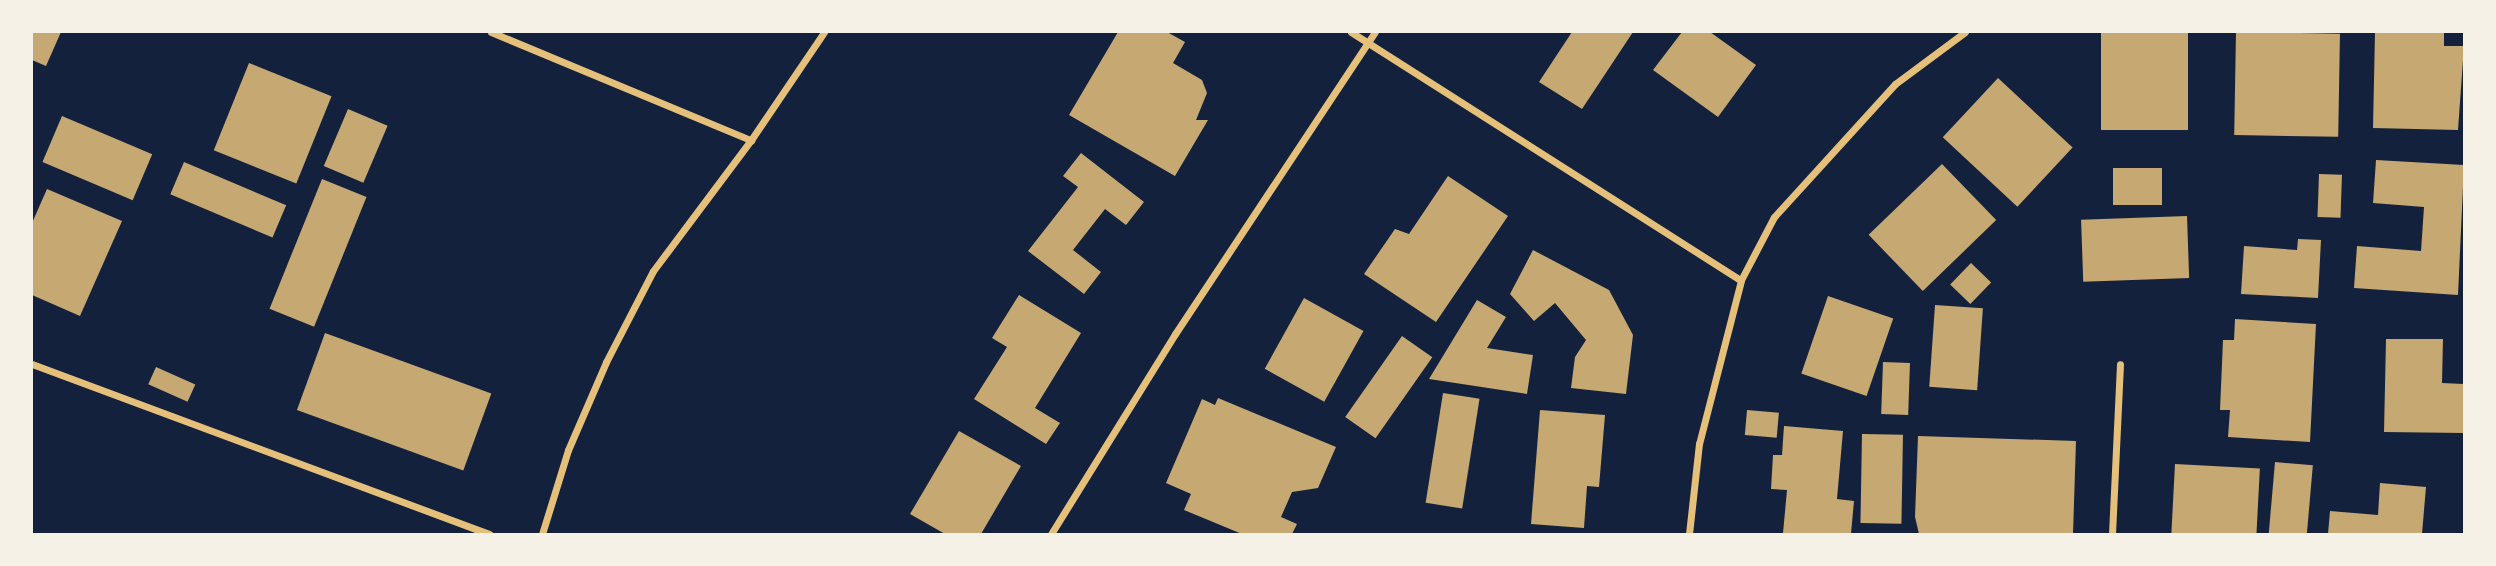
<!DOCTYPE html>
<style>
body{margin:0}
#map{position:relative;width:2496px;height:566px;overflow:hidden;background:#14213d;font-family:"Open Sans",sans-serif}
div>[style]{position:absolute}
.building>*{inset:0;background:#c6a872;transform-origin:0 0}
.minor>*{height:7px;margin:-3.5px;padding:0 3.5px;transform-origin:3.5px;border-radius:3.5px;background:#e5c07b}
span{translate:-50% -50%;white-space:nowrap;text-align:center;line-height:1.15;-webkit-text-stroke:7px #f6f1e7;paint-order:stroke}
.frame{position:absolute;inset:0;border:33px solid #f6f1e7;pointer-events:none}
</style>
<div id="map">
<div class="building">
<div style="clip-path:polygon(32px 32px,61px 32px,46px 66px,32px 60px)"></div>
<div style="clip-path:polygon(1118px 32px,1167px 32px,1185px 42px,1173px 63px,1202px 80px,1207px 93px,1196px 120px,1208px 120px,1175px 176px,1069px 115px)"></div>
<div style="clip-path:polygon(1572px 32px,1633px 32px,1582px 109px,1539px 82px)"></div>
<div style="clip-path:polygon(1682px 32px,1710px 32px,1756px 65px,1718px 117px,1653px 70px)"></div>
<div style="left:2101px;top:32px;width:87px;height:98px"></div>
<div style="left:2236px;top:32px;width:104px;height:103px;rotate:1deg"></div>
<div style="clip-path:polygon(2375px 32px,2444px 32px,2444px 46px,2464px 46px,2458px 130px,2373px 128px)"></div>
<div style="left:249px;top:63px;width:89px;height:94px;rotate:22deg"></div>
<div style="left:1998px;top:78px;width:102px;height:81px;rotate:43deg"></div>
<div style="left:348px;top:109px;width:43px;height:62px;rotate:23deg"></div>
<div style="left:62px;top:116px;width:98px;height:50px;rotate:23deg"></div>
<div style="clip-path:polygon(1081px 153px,1144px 202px,1126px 225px,1105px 209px,1073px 250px,1101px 272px,1084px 294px,1028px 251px,1078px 187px,1063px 176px)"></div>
<div style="clip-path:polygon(2376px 160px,2464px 165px,2458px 295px,2354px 288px,2357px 246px,2421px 251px,2424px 207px,2373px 203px)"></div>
<div style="left:184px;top:162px;width:111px;height:35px;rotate:23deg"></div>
<div style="left:1942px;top:164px;width:78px;height:102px;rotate:46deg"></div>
<div style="left:2113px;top:168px;width:49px;height:37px"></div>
<div style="left:2319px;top:174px;width:23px;height:43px;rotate:2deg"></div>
<div style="clip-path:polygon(1448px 176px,1508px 216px,1436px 322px,1364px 274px,1395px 229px,1409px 234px)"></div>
<div style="left:322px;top:179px;width:48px;height:140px;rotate:22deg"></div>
<div style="clip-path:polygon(47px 189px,122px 221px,80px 316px,32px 295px,32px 223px)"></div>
<div style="left:2187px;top:216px;width:62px;height:106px;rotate:88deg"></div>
<div style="clip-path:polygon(2298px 239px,2321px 240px,2318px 298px,2241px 294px,2244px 246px,2297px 250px)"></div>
<div style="clip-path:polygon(1533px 250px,1609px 290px,1633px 335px,1626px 394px,1571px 388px,1575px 357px,1586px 340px,1555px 303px,1534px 321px,1510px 294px)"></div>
<div style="left:1971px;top:263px;width:28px;height:30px;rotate:44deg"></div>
<div style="clip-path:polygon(1019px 295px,1081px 333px,1035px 408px,1060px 423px,1046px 444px,974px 399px,1007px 347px,992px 338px)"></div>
<div style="left:1828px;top:296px;width:69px;height:82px;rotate:19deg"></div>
<div style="left:1304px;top:298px;width:68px;height:81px;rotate:29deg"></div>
<div style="clip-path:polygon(1477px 300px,1506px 317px,1487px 348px,1533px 355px,1527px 394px,1429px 379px)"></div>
<div style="left:1935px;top:305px;width:48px;height:82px;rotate:4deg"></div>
<div style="clip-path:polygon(2235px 319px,2316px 324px,2310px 442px,2228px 437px,2230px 410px,2220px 410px,2223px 340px,2234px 340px)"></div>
<div style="left:325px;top:333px;width:177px;height:82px;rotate:20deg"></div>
<div style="left:1402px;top:336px;width:37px;height:99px;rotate:35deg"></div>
<div style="clip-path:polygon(2386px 339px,2443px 339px,2442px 383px,2464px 384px,2464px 433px,2384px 432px)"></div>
<div style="left:1883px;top:362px;width:27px;height:52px;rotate:2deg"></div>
<div style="left:156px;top:367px;width:43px;height:19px;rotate:24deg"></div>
<div style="left:1443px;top:393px;width:37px;height:111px;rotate:9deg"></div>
<div style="clip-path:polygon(1218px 398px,1336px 447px,1318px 488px,1292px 492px,1281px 517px,1297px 524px,1292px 534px,1242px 534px,1184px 510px,1191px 494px,1166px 483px,1202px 399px,1215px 405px)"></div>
<div style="clip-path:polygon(1540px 410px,1605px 415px,1599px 487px,1587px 486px,1584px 528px,1531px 524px)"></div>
<div style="left:1747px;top:410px;width:32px;height:25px;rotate:5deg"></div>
<div style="clip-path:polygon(1784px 426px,1843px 431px,1837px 499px,1854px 501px,1851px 534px,1783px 533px,1787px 490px,1771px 489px,1773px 455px,1782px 455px)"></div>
<div style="clip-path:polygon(959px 431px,1021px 466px,981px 534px,945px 534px,910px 514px)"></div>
<div style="left:1862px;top:434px;width:41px;height:89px;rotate:1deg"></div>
<div style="clip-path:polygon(1918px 436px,2076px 441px,2073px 534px,1919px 534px,1915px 517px)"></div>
<div style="left:2275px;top:462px;width:38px;height:72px;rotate:5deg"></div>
<div style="left:2175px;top:464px;width:85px;height:70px;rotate:3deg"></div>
<div style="clip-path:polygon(2380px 483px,2426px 487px,2422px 534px,2328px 534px,2330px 511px,2378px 515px)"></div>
</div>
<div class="minor">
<div style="left:491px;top:32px;width:282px;rotate:22.6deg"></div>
<div style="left:1351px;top:32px;width:462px;rotate:32.5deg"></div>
<div style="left:32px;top:364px;width:488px;rotate:20.4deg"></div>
<div style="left:542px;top:534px;width:88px;rotate:-72.8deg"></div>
<div style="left:568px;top:450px;width:96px;rotate:-66.6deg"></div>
<div style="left:606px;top:362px;width:102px;rotate:-62.7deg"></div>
<div style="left:653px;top:271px;width:164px;rotate:-53.2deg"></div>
<div style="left:751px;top:140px;width:130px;rotate:-55.9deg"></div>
<div style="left:1051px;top:534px;width:235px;rotate:-58.2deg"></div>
<div style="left:1175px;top:334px;width:362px;rotate:-56.5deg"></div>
<div style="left:1689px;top:534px;width:91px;rotate:-83.7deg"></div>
<div style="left:1699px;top:444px;width:169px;rotate:-75.6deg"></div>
<div style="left:1741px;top:280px;width:71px;rotate:-62.4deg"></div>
<div style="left:1774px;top:217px;width:180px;rotate:-47.7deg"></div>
<div style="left:1895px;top:84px;width:87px;rotate:-36.6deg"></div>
<div style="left:2112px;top:534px;width:170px;rotate:-87.3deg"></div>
</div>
<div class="frame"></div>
</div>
